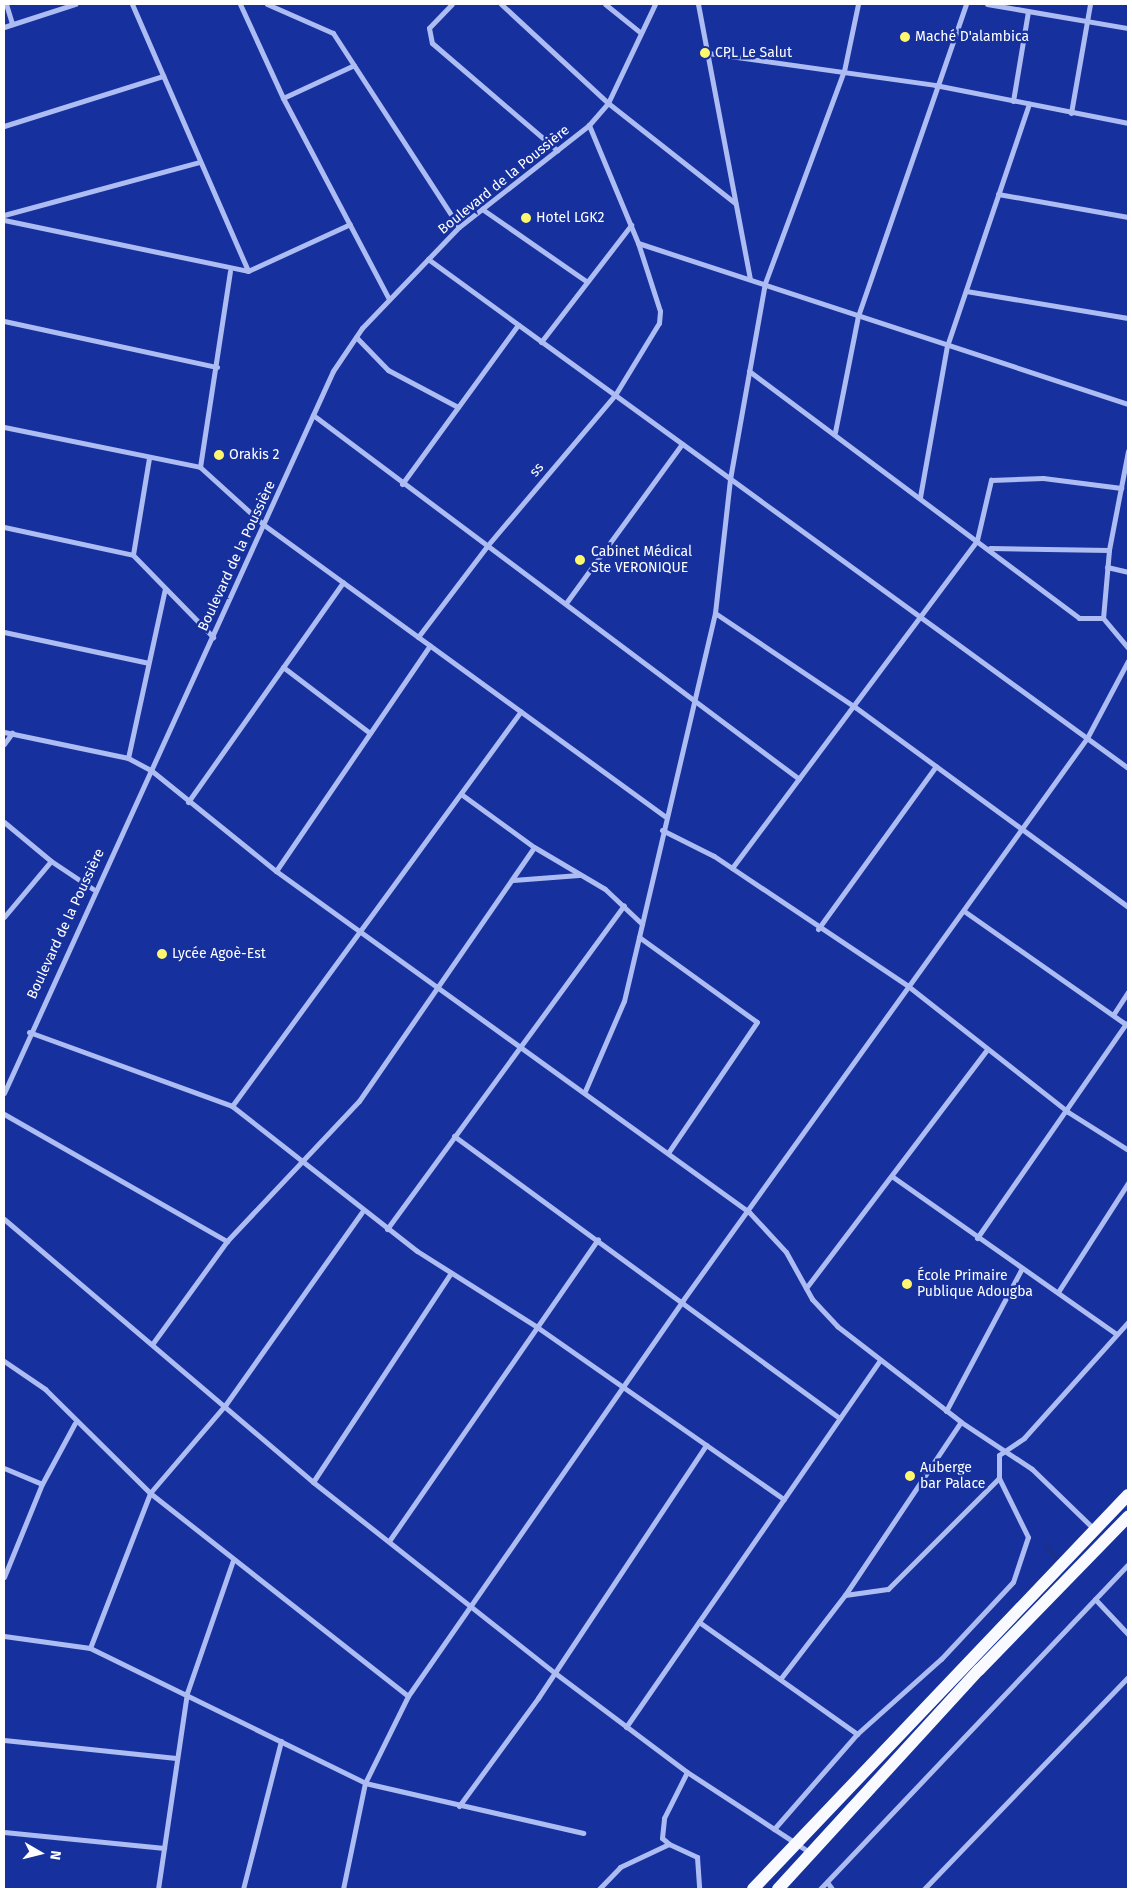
<!DOCTYPE html>
<meta charset="utf-8">
<style>
body{margin:0}
#map{position:relative;width:1132px;height:1893px;overflow:hidden;background:#16319d;font-family:"Fira Sans",sans-serif}
div>[style]{position:absolute}
.stream>*{height:2.5px;margin:-1.25px;padding:0 1.25px;transform-origin:1.25px;border-radius:1.25px;background:#1c3084}
.minor>*{height:5px;margin:-2.5px;padding:0 2.5px;transform-origin:2.5px;border-radius:2.5px;background:#adbcf3}
.primary>*{height:12px;margin:-6px;padding:0 6px;transform-origin:6px;border-radius:6px;background:#f9faff}
.dots>*{width:14px;height:14px;translate:-50% -50%;box-sizing:border-box;border:2px solid #16319d;border-radius:50%}
span{translate:-50% -50%;white-space:nowrap;text-align:center;line-height:1.15;-webkit-text-stroke:5px #16319d;paint-order:stroke}
.poi-label{font-size:14px;color:#fff}
.left{translate:0 -50%;text-align:left}
.street-label{font-size:14px;color:#fff}
.frame{position:absolute;inset:0;border:5px solid #fff;pointer-events:none}
.north{position:absolute;left:15px;top:1828px;width:50px;height:50px;-webkit-text-stroke:4px #16319d;paint-order:stroke;rotate:98deg;font-size:14px;font-weight:700;line-height:20px;text-align:center;color:#fff}
.north::after{content:'';display:block;margin:auto;width:18px;height:22px;background:#fff;clip-path:polygon(50% 0,100% 100%,50% 72%,0 100%)}
</style>
<div id="map">
<div class="stream">
<div style="left:1046px;top:1544px;width:19px;rotate:54deg"></div>
</div>
<div class="minor">
<div style="left:6px;top:4px;width:21px;rotate:73deg"></div>
<div style="left:132px;top:4px;width:291px;rotate:66.5deg"></div>
<div style="left:240px;top:4px;width:103px;rotate:65.4deg"></div>
<div style="left:283px;top:98px;width:227px;rotate:62.2deg"></div>
<div style="left:267px;top:4px;width:72px;rotate:23.7deg"></div>
<div style="left:333px;top:33px;width:231px;rotate:57deg"></div>
<div style="left:452px;top:4px;width:33px;rotate:134deg"></div>
<div style="left:429px;top:28px;width:15px;rotate:79deg"></div>
<div style="left:432px;top:43px;width:165px;rotate:40.6deg"></div>
<div style="left:501px;top:4px;width:146px;rotate:42.8deg"></div>
<div style="left:608px;top:103px;width:162px;rotate:38.2deg"></div>
<div style="left:605px;top:4px;width:46px;rotate:38.9deg"></div>
<div style="left:698px;top:4px;width:279px;rotate:79.3deg"></div>
<div style="left:987px;top:4px;width:143px;rotate:9.7deg"></div>
<div style="left:4px;top:27px;width:75px;rotate:-17.9deg"></div>
<div style="left:708px;top:53px;width:229px;rotate:8deg"></div>
<div style="left:935px;top:85px;width:197px;rotate:11.1deg"></div>
<div style="left:283px;top:98px;width:78px;rotate:-24.9deg"></div>
<div style="left:1013px;top:101px;width:91px;rotate:-80.5deg"></div>
<div style="left:1071px;top:113px;width:111px;rotate:-80.1deg"></div>
<div style="left:4px;top:126px;width:167px;rotate:-17.5deg"></div>
<div style="left:998px;top:194px;width:132px;rotate:10deg"></div>
<div style="left:482px;top:209px;width:126px;rotate:34.7deg"></div>
<div style="left:4px;top:215px;width:202px;rotate:-15.2deg"></div>
<div style="left:4px;top:220px;width:249px;rotate:11.8deg"></div>
<div style="left:248px;top:271px;width:112px;rotate:-24.7deg"></div>
<div style="left:638px;top:243px;width:516px;rotate:18.19deg"></div>
<div style="left:428px;top:259px;width:865px;rotate:36.02deg"></div>
<div style="left:966px;top:291px;width:164px;rotate:9.5deg"></div>
<div style="left:4px;top:321px;width:218px;rotate:12.2deg"></div>
<div style="left:356px;top:337px;width:46px;rotate:45.9deg"></div>
<div style="left:388px;top:370px;width:79px;rotate:27.9deg"></div>
<div style="left:541px;top:342px;width:148px;rotate:-52.4deg"></div>
<div style="left:749px;top:371px;width:412px;rotate:36.8deg"></div>
<div style="left:1079px;top:618px;width:24px"></div>
<div style="left:313px;top:415px;width:607px;rotate:36.83deg"></div>
<div style="left:4px;top:427px;width:200px;rotate:11.5deg"></div>
<div style="left:200px;top:467px;width:86px;rotate:42.2deg"></div>
<div style="left:264px;top:525px;width:495px;rotate:36deg"></div>
<div style="left:835px;top:432px;width:118px;rotate:-78.8deg"></div>
<div style="left:858px;top:316px;width:330px;rotate:-70.9deg"></div>
<div style="left:1128px;top:451px;width:101px;rotate:100.9deg"></div>
<div style="left:1109px;top:550px;width:68px;rotate:95deg"></div>
<div style="left:1103px;top:618px;width:39px;rotate:50deg"></div>
<div style="left:149px;top:458px;width:98px;rotate:99.4deg"></div>
<div style="left:133px;top:555px;width:115px;rotate:45.7deg"></div>
<div style="left:200px;top:467px;width:198px;rotate:-81.3deg"></div>
<div style="left:402px;top:484px;width:197px;rotate:-53.9deg"></div>
<div style="left:920px;top:497px;width:153px;rotate:-79.9deg"></div>
<div style="left:947px;top:346px;width:256px;rotate:-71.3deg"></div>
<div style="left:4px;top:527px;width:132px;rotate:12.2deg"></div>
<div style="left:990px;top:548px;width:119px;rotate:1deg"></div>
<div style="left:1107px;top:567px;width:22px;rotate:13deg"></div>
<div style="left:566px;top:603px;width:197px;rotate:-53.9deg"></div>
<div style="left:715px;top:613px;width:169px;rotate:33.9deg"></div>
<div style="left:855px;top:707px;width:338px;rotate:36.2deg"></div>
<div style="left:4px;top:632px;width:147px;rotate:12.1deg"></div>
<div style="left:418px;top:637px;width:114px;rotate:-52.8deg"></div>
<div style="left:487px;top:546px;width:198px;rotate:-49.7deg"></div>
<div style="left:615px;top:395px;width:84px;rotate:-58.6deg"></div>
<div style="left:659px;top:323px;width:12px;rotate:-85deg"></div>
<div style="left:660px;top:311px;width:71px;rotate:-107.9deg"></div>
<div style="left:638px;top:243px;width:128px;rotate:-112.6deg"></div>
<div style="left:283px;top:667px;width:109px;rotate:37.2deg"></div>
<div style="left:4px;top:732px;width:127px;rotate:11.8deg"></div>
<div style="left:128px;top:758px;width:27px;rotate:28deg"></div>
<div style="left:152px;top:771px;width:159px;rotate:38.9deg"></div>
<div style="left:276px;top:871px;width:583px;rotate:35.79deg"></div>
<div style="left:749px;top:1212px;width:54px;rotate:47.2deg"></div>
<div style="left:786px;top:1252px;width:54px;rotate:61deg"></div>
<div style="left:812px;top:1299px;width:37px;rotate:47deg"></div>
<div style="left:837px;top:1326px;width:157px;rotate:37.7deg"></div>
<div style="left:961px;top:1422px;width:85px;rotate:33.5deg"></div>
<div style="left:1032px;top:1469px;width:86px;rotate:44.1deg"></div>
<div style="left:4px;top:744px;width:14px;rotate:-54deg"></div>
<div style="left:128px;top:758px;width:173px;rotate:-77.7deg"></div>
<div style="left:461px;top:794px;width:90px;rotate:36deg"></div>
<div style="left:534px;top:847px;width:82px;rotate:30.6deg"></div>
<div style="left:605px;top:889px;width:51px;rotate:43.4deg"></div>
<div style="left:188px;top:802px;width:269px;rotate:-54.8deg"></div>
<div style="left:4px;top:822px;width:61px;rotate:39.7deg"></div>
<div style="left:662px;top:830px;width:58px;rotate:26.6deg"></div>
<div style="left:714px;top:856px;width:234px;rotate:33.8deg"></div>
<div style="left:908px;top:986px;width:204px;rotate:38.2deg"></div>
<div style="left:1068px;top:1112px;width:71px;rotate:32.3deg"></div>
<div style="left:732px;top:868px;width:409px;rotate:-53.2deg"></div>
<div style="left:977px;top:540px;width:62px;rotate:-76.9deg"></div>
<div style="left:991px;top:480px;width:52px;rotate:-2.2deg"></div>
<div style="left:1043px;top:478px;width:79px;rotate:7.3deg"></div>
<div style="left:276px;top:871px;width:273px;rotate:-55.7deg"></div>
<div style="left:513px;top:880px;width:66px;rotate:-4.3deg"></div>
<div style="left:964px;top:911px;width:199px;rotate:35deg"></div>
<div style="left:4px;top:917px;width:73px;rotate:-50deg"></div>
<div style="left:51px;top:861px;width:50px;rotate:33.7deg"></div>
<div style="left:818px;top:929px;width:201px;rotate:-54.1deg"></div>
<div style="left:639px;top:937px;width:145px;rotate:35.8deg"></div>
<div style="left:757px;top:1022px;width:158px;rotate:124.2deg"></div>
<div style="left:1113px;top:1015px;width:27px;rotate:-57deg"></div>
<div style="left:29px;top:1032px;width:216px;rotate:20deg"></div>
<div style="left:232px;top:1106px;width:235px;rotate:38.1deg"></div>
<div style="left:417px;top:1251px;width:142px;rotate:32.3deg"></div>
<div style="left:537px;top:1327px;width:301px;rotate:34.9deg"></div>
<div style="left:585px;top:1091px;width:98px;rotate:-66.6deg"></div>
<div style="left:624px;top:1001px;width:399px;rotate:-76.8deg"></div>
<div style="left:715px;top:613px;width:135px;rotate:-83.6deg"></div>
<div style="left:730px;top:479px;width:199px;rotate:-79.9deg"></div>
<div style="left:765px;top:283px;width:226px;rotate:-69.6deg"></div>
<div style="left:844px;top:71px;width:68px;rotate:-78.2deg"></div>
<div style="left:4px;top:1093px;width:793px;rotate:-65.5deg"></div>
<div style="left:333px;top:371px;width:52px;rotate:-56deg"></div>
<div style="left:362px;top:328px;width:140px;rotate:-46.2deg"></div>
<div style="left:459px;top:227px;width:165px;rotate:-38.1deg"></div>
<div style="left:589px;top:125px;width:29px;rotate:-49deg"></div>
<div style="left:608px;top:103px;width:110px;rotate:-64.6deg"></div>
<div style="left:232px;top:1106px;width:489px;rotate:-53.8deg"></div>
<div style="left:4px;top:1114px;width:257px;rotate:29.7deg"></div>
<div style="left:454px;top:1136px;width:478px;rotate:36.2deg"></div>
<div style="left:893px;top:1177px;width:273px;rotate:35.1deg"></div>
<div style="left:4px;top:1219px;width:406px;rotate:40.4deg"></div>
<div style="left:313px;top:1482px;width:308px;rotate:38.3deg"></div>
<div style="left:555px;top:1673px;width:165px;rotate:36.9deg"></div>
<div style="left:687px;top:1772px;width:148px;rotate:33.2deg"></div>
<div style="left:387px;top:1229px;width:401px;rotate:-53.8deg"></div>
<div style="left:977px;top:1238px;width:261px;rotate:-55.2deg"></div>
<div style="left:806px;top:1288px;width:298px;rotate:-52.8deg"></div>
<div style="left:1058px;top:1292px;width:130px;rotate:-57.3deg"></div>
<div style="left:153px;top:1343px;width:126px;rotate:-54deg"></div>
<div style="left:227px;top:1241px;width:192px;rotate:-46.7deg"></div>
<div style="left:359px;top:1101px;width:308px;rotate:-55.4deg"></div>
<div style="left:4px;top:1361px;width:50px;rotate:34.3deg"></div>
<div style="left:45px;top:1389px;width:148px;rotate:44.7deg"></div>
<div style="left:150px;top:1493px;width:328px;rotate:38.2deg"></div>
<div style="left:946px;top:1411px;width:162px;rotate:-62deg"></div>
<div style="left:4px;top:1468px;width:41px;rotate:22.8deg"></div>
<div style="left:313px;top:1482px;width:249px;rotate:-56.6deg"></div>
<div style="left:389px;top:1541px;width:367px;rotate:-55.3deg"></div>
<div style="left:4px;top:1577px;width:100px;rotate:-67.8deg"></div>
<div style="left:42px;top:1484px;width:69px;rotate:-61.6deg"></div>
<div style="left:845px;top:1595px;width:43px;rotate:-7.9deg"></div>
<div style="left:888px;top:1589px;width:157px;rotate:-45deg"></div>
<div style="left:1095px;top:1599px;width:48px;rotate:46.7deg"></div>
<div style="left:699px;top:1622px;width:194px;rotate:35.3deg"></div>
<div style="left:4px;top:1636px;width:87px;rotate:7.9deg"></div>
<div style="left:90px;top:1648px;width:306px;rotate:26.1deg"></div>
<div style="left:365px;top:1783px;width:224px;rotate:12.9deg"></div>
<div style="left:90px;top:1648px;width:166px;rotate:-68.8deg"></div>
<div style="left:150px;top:1493px;width:117px;rotate:-49.5deg"></div>
<div style="left:226px;top:1404px;width:235px;rotate:-54.7deg"></div>
<div style="left:781px;top:1678px;width:105px;rotate:-52.4deg"></div>
<div style="left:845px;top:1595px;width:208px;rotate:-56.2deg"></div>
<div style="left:626px;top:1727px;width:445px;rotate:-55.3deg"></div>
<div style="left:4px;top:1740px;width:173px;rotate:6deg"></div>
<div style="left:459px;top:1806px;width:134px;rotate:-53.8deg"></div>
<div style="left:538px;top:1698px;width:304px;rotate:-56.4deg"></div>
<div style="left:774px;top:1829px;width:126px;rotate:-48.9deg"></div>
<div style="left:857px;top:1734px;width:113px;rotate:-41.8deg"></div>
<div style="left:941px;top:1659px;width:105px;rotate:-46.9deg"></div>
<div style="left:1013px;top:1582px;width:47px;rotate:-71.6deg"></div>
<div style="left:1028px;top:1537px;width:66px;rotate:-116.2deg"></div>
<div style="left:999px;top:1478px;width:23px;rotate:-90deg"></div>
<div style="left:999px;top:1455px;width:30px;rotate:-34deg"></div>
<div style="left:1024px;top:1438px;width:156px;rotate:-48.1deg"></div>
<div style="left:4px;top:1832px;width:161px;rotate:5.7deg"></div>
<div style="left:669px;top:1844px;width:9px;rotate:-139deg"></div>
<div style="left:662px;top:1838px;width:20px;rotate:-84deg"></div>
<div style="left:664px;top:1818px;width:51px;rotate:-63.4deg"></div>
<div style="left:827px;top:1882px;width:9px;rotate:54deg"></div>
<div style="left:158px;top:1889px;width:198px;rotate:-81.6deg"></div>
<div style="left:187px;top:1693px;width:141px;rotate:-70.9deg"></div>
<div style="left:243px;top:1889px;width:153px;rotate:-75.6deg"></div>
<div style="left:343px;top:1889px;width:108px;rotate:-78.3deg"></div>
<div style="left:365px;top:1783px;width:97px;rotate:-63.7deg"></div>
<div style="left:408px;top:1696px;width:482px;rotate:-55.2deg"></div>
<div style="left:683px;top:1300px;width:692px;rotate:-54.29deg"></div>
<div style="left:1087px;top:738px;width:87px;rotate:-62deg"></div>
<div style="left:599px;top:1889px;width:30px;rotate:-46deg"></div>
<div style="left:620px;top:1867px;width:54px;rotate:-25.1deg"></div>
<div style="left:669px;top:1844px;width:31px;rotate:25deg"></div>
<div style="left:697px;top:1857px;width:32px;rotate:86deg"></div>
<div style="left:820px;top:1889px;width:447px;rotate:-46.5deg"></div>
<div style="left:924px;top:1889px;width:294px;rotate:-46.1deg"></div>
</div>
<div class="primary">
<div style="left:753px;top:1889px;width:544px;rotate:-46.42deg"></div>
<div style="left:778px;top:1889px;width:297px;rotate:-47.5deg"></div>
<div style="left:979px;top:1670px;width:214px;rotate:-45.8deg"></div>
</div>
<div class="dots">
<div style="left:905px;top:37px;background:#fff86f"></div>
<div style="left:705px;top:53px;background:#fff86f"></div>
<div style="left:526px;top:218px;background:#fff86f"></div>
<div style="left:219px;top:455px;background:#fff86f"></div>
<div style="left:580px;top:560px;background:#fff86f"></div>
<div style="left:162px;top:954px;background:#fff86f"></div>
<div style="left:907px;top:1284px;background:#fff86f"></div>
<div style="left:910px;top:1476px;background:#fff86f"></div>
</div>
<div class="poi-label">
<span class="left" style="left:915px;top:37px">Maché D'alambica</span>
<span class="left" style="left:715px;top:53px">CPL Le Salut</span>
<span class="left" style="left:536px;top:218px">Hotel LGK2</span>
<span class="left" style="left:229px;top:455px">Orakis 2</span>
<span class="left" style="left:591px;top:560px">Cabinet Médical<br>Ste VERONIQUE</span>
<span class="left" style="left:172px;top:954px">Lycée Agoè-Est</span>
<span class="left" style="left:917px;top:1284px">École Primaire<br>Publique Adougba</span>
<span class="left" style="left:920px;top:1476px">Auberge<br>bar Palace</span>
</div>
<div class="street-label">
<span style="left:504px;top:180px;rotate:-39deg">Boulevard de la Poussière</span>
<span style="left:537px;top:470px;rotate:-50deg">ss</span>
<span style="left:237px;top:556px;rotate:-65deg">Boulevard de la Poussière</span>
<span style="left:66px;top:924px;rotate:-65deg">Boulevard de la Poussière</span>
</div>
<div class="frame"></div>
<div class="north">N</div>
</div>
